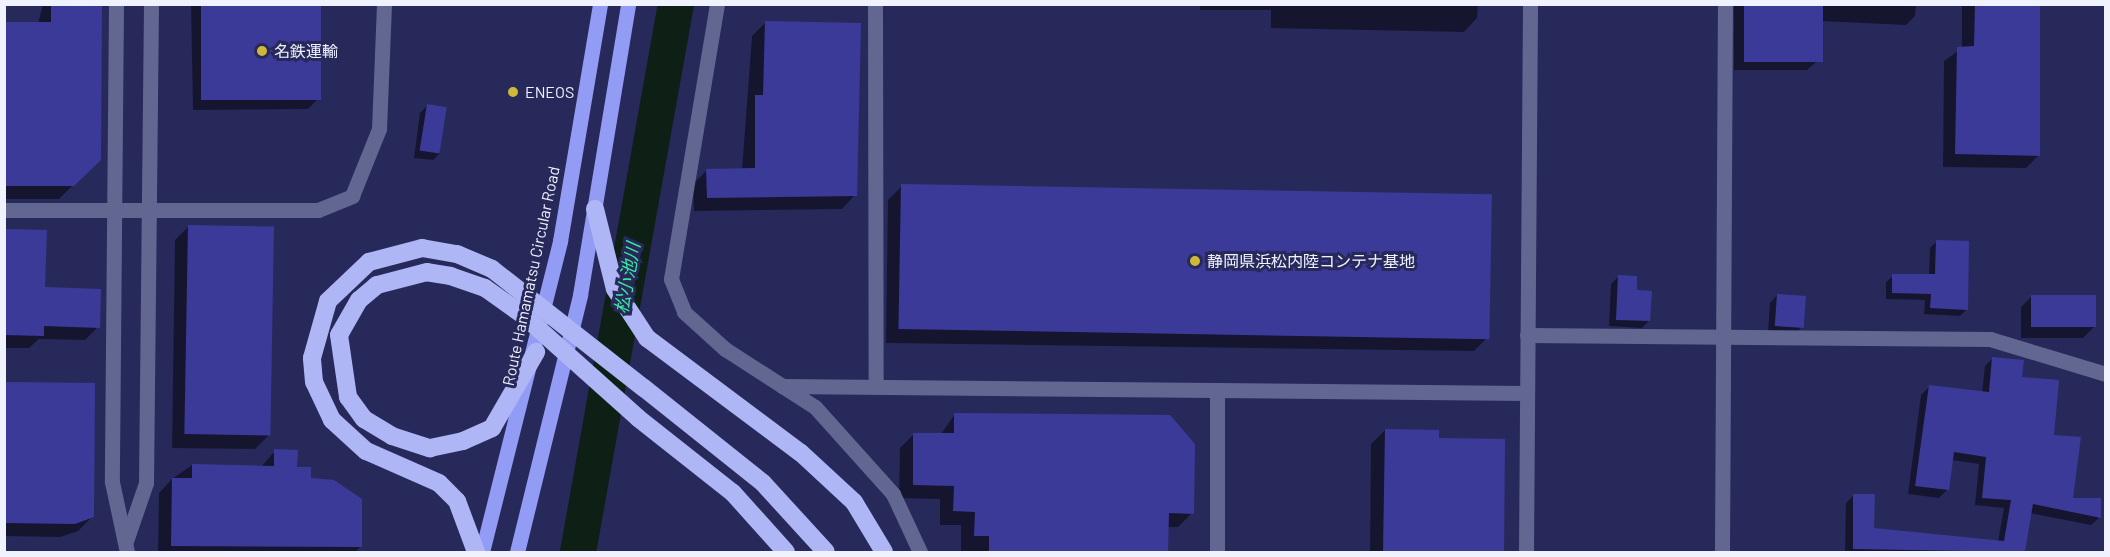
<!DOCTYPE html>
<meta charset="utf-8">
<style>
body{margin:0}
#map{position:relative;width:2110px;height:557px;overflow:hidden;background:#28295b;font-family:Barlow,"Noto Sans JP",sans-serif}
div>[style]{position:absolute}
.shadow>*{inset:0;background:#0007}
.river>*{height:36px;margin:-18px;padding:0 18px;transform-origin:18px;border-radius:18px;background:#0e1f16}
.building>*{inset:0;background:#3c3a99;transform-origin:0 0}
.minor>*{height:15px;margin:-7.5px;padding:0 7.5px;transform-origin:7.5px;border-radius:7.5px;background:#626792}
.major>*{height:15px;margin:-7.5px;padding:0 7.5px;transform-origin:7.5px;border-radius:7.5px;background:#939cf4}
.highway>*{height:18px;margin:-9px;padding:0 9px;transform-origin:9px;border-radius:9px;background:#aeb6f5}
.highway-bridge>*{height:18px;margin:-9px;padding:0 9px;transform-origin:9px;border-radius:9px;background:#aeb6f5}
.dots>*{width:16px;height:16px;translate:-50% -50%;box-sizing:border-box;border:3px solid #28295b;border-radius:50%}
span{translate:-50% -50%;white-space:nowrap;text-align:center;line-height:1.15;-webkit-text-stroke:6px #28295b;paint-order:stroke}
.poi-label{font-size:16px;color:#f0f2ff}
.left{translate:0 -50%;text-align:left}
.street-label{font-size:16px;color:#f0f2ff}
.water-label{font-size:18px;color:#37ec9c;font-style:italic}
.frame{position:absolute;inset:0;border:6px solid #f0f2ff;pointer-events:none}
</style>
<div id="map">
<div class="shadow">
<div style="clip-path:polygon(43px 4px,101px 4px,99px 159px,59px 199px,4px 199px,4px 24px,38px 24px)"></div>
<div style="clip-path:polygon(191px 4px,319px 4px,319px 98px,308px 109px,193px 110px)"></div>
<div style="clip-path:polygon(1200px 4px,1478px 4px,1477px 18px,1464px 32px,1271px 28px,1271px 10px,1200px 10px)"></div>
<div style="clip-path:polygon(1734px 4px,1916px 4px,1915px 16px,1906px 25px,1820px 21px,1816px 62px,1807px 70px,1734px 70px)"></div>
<div style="clip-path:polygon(1962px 4px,2040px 4px,2039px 155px,2026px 168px,1943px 167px,1944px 61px,1962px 48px)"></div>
<div style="clip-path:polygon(766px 22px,855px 195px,842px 209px,694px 211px,693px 184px,707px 170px,742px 170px,752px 36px)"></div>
<div style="clip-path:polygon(428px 105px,440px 153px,433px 160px,414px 158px,420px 113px)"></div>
<div style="clip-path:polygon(902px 186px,1488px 337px,1474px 351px,886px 343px,888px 200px)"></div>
<div style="clip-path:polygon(189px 226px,269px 435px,255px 449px,172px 448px,175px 240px)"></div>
<div style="clip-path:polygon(4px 231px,44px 289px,98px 327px,85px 340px,39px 339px,29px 348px,4px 348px)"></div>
<div style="clip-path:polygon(1937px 241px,1967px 309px,1960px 316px,1924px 314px,1925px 300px,1886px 299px,1886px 282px,1893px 276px,1929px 275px,1930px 248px)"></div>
<div style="clip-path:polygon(1618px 277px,1649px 321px,1642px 328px,1609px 326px,1611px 284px)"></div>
<div style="clip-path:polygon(1777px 295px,1802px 327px,1795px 334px,1768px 333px,1770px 303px)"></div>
<div style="clip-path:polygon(2032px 296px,2094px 327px,2083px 338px,2021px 338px,2021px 307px)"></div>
<div style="clip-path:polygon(1993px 358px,2021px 378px,2052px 436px,2071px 499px,2099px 518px,2091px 525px,2030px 513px,2025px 552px,1845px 552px,1846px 503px,1854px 495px,1872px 530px,1998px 542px,2004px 508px,1975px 505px,1979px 464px,1951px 460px,1947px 490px,1939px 498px,1908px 494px,1921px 395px,1929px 387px,1982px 393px,1985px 366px)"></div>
<div style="clip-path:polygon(4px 383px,92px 517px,78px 531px,60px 537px,4px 536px)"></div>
<div style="clip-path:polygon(955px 414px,1192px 513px,1178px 527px,1167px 527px,1167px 552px,961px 552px,961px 525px,940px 525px,940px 499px,899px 498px,900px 448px,914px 434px,941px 434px)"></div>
<div style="clip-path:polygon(1385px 430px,1437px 440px,1504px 441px,1502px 552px,1370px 552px,1371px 444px)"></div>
<div style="clip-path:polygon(275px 451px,310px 480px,360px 547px,355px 552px,158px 552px,159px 493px,172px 479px,192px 465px,261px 467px)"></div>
</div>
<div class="river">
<div style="left:578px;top:552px;width:557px;rotate:-79.86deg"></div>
</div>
<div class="building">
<div style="clip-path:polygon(51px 4px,102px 4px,101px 160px,74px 186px,4px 186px,4px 22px,51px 22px)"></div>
<div style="left:201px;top:4px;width:120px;height:96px"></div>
<div style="left:1744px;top:4px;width:79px;height:58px"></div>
<div style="clip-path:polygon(1975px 4px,2040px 4px,2040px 156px,1955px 154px,1957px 47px,1974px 46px)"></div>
<div style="clip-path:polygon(765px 21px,861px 23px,857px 196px,707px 198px,706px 169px,755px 168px,755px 95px,763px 95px)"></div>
<div style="left:427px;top:104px;width:20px;height:47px;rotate:9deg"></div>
<div style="left:901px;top:184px;width:591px;height:145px;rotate:1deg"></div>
<div style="left:188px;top:225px;width:86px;height:209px;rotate:1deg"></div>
<div style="clip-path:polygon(4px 229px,47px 230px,45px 287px,101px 289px,100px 328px,44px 326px,44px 336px,4px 335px)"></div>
<div style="clip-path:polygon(1936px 240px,1969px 241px,1968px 310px,1930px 308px,1931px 294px,1892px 293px,1892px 274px,1935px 274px)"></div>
<div style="clip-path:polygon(1618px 275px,1637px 276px,1637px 290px,1652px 291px,1650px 321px,1616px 320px)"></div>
<div style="left:1777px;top:294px;width:29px;height:32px;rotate:4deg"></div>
<div style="left:2031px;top:295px;width:65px;height:32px"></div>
<div style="clip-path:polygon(1992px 357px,2024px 360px,2022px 377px,2059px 380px,2054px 435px,2081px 437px,2073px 498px,2101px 498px,2101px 518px,2033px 504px,2025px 552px,1853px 549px,1853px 494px,1875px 494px,1874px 528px,2004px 541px,2011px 500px,1982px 498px,1986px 457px,1954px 452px,1949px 490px,1915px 486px,1929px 385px,1989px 392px)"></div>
<div style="clip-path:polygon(4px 382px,95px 383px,94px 517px,75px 524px,4px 523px)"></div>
<div style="clip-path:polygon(954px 413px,1170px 415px,1195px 444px,1194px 514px,1169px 513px,1168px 552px,989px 552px,989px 536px,974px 536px,975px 512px,953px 511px,954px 486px,913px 485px,913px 433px,954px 433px)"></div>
<div style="clip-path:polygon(1385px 429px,1439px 430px,1439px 438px,1505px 439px,1504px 552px,1383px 552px)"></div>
<div style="clip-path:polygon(274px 449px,298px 450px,297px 467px,311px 467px,311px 478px,334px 480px,362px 499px,362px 547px,171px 546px,172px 478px,192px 478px,192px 464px,274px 466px)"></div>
</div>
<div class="minor">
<div style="left:116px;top:4px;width:478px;rotate:90.5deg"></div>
<div style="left:112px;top:482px;width:72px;rotate:77.9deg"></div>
<div style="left:717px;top:4px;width:279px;rotate:99.5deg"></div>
<div style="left:671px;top:279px;width:35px;rotate:68deg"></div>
<div style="left:684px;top:312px;width:55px;rotate:42.1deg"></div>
<div style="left:725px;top:349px;width:107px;rotate:32.8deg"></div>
<div style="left:815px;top:407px;width:117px;rotate:48.1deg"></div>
<div style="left:893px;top:494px;width:64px;rotate:65deg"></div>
<div style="left:875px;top:4px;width:383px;rotate:89.9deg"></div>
<div style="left:4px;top:210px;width:314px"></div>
<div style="left:318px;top:210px;width:37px;rotate:-22deg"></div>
<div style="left:352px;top:196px;width:72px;rotate:-68.1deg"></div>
<div style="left:379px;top:129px;width:125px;rotate:-87.7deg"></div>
<div style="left:1527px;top:335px;width:463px;rotate:0.5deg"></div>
<div style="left:1990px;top:339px;width:121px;rotate:16.8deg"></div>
<div style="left:782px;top:386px;width:745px;rotate:0.54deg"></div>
<div style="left:126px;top:541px;width:61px;rotate:-71deg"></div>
<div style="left:146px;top:483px;width:479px;rotate:-89.4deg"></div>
<div style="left:1217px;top:552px;width:162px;rotate:-90deg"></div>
<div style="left:1526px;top:552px;width:548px;rotate:-89.58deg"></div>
<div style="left:1722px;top:552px;width:548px;rotate:-89.69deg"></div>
</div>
<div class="major">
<div style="left:482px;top:552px;width:321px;rotate:-75.9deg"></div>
<div style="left:560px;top:241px;width:240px;rotate:-80.4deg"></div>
<div style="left:517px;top:552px;width:265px;rotate:-76.2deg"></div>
<div style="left:580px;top:295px;width:295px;rotate:-80.6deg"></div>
</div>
<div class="highway">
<div style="left:595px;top:209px;width:82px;rotate:76deg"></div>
<div style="left:615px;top:289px;width:59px;rotate:56.9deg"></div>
<div style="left:647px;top:338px;width:192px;rotate:36.8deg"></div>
<div style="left:801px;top:453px;width:72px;rotate:42.8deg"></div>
<div style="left:854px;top:502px;width:58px;rotate:59deg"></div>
<div style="left:523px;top:315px;width:47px;rotate:-144.6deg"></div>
<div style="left:485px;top:288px;width:36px;rotate:-161deg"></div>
<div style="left:451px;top:276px;width:24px;rotate:-171deg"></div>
<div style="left:427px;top:272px;width:52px;rotate:165.4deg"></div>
<div style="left:377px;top:285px;width:23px;rotate:140deg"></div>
<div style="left:359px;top:300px;width:40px;rotate:119.7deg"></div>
<div style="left:339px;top:335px;width:63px;rotate:81.7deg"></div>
<div style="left:348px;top:397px;width:27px;rotate:54deg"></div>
<div style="left:364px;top:419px;width:33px;rotate:31deg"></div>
<div style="left:392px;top:436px;width:40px;rotate:18deg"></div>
<div style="left:430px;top:448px;width:34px;rotate:-12deg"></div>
<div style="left:463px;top:441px;width:32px;rotate:-24deg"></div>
<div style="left:492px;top:428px;width:88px;rotate:-59.9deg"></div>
<div style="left:644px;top:388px;width:152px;rotate:38.6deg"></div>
<div style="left:763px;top:483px;width:93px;rotate:47.6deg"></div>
<div style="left:638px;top:418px;width:121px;rotate:38.3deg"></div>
<div style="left:733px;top:493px;width:79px;rotate:48.1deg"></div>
<div style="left:476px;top:552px;width:54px;rotate:-110.4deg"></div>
<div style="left:457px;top:501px;width:25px;rotate:-135deg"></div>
<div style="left:439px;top:483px;width:80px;rotate:-156.3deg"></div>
<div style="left:366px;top:451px;width:46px;rotate:-137.6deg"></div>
<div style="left:332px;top:420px;width:42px;rotate:-115.3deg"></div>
<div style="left:314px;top:382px;width:24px;rotate:-95deg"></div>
<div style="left:312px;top:358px;width:59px;rotate:-74.3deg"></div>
<div style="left:328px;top:301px;width:57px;rotate:-43.6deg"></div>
<div style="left:369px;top:262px;width:55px;rotate:-14.8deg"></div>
<div style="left:422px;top:248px;width:36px;rotate:10deg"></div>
<div style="left:457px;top:254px;width:38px;rotate:23deg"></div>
</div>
<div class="highway-bridge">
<div style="left:492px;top:269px;width:193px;rotate:38.1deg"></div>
<div style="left:523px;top:315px;width:154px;rotate:41.8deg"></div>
</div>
<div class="dots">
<div style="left:262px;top:51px;background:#cfb837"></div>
<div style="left:513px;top:92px;background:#cfb837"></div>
<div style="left:1195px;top:261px;background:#cfb837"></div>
</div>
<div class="poi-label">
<span class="left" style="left:274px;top:51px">名鉄運輸</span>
<span class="left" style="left:525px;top:92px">ENEOS</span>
<span class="left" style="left:1207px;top:261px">静岡県浜松内陸コンテナ基地</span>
</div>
<div class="street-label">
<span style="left:531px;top:276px;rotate:-78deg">Route Hamamatsu Circular Road</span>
</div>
<div class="water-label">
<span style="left:627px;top:278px;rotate:-80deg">松小池川</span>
</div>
<div class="frame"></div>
</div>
